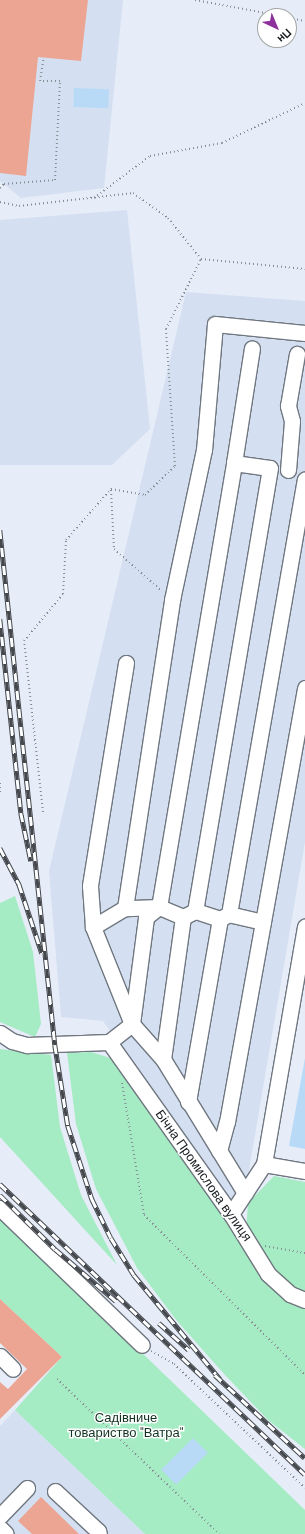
<!DOCTYPE html>
<meta charset="utf-8">
<style>
body{margin:0}
#map{position:relative;width:305px;height:1534px;overflow:hidden;background:#e6edf8;font-family:"DM Sans",sans-serif}
div>[style]{position:absolute}
.built>*{inset:0;background:#d4e0f1}
.green>*{inset:0;background:#a5ebc3}
.water>*{inset:0;background:#b8daf7;transform-origin:0 0}
.building>*{inset:0;background:#eda593}
.path>*{height:2px;margin-top:-1px;transform-origin:0;background:repeating-linear-gradient(90deg,#878d94 0 1px,transparent 0 4px)}
.roads{filter:drop-shadow(1px 0 #707780) drop-shadow(-1px 0 #707780) drop-shadow(0 1px #707780) drop-shadow(0 -1px #707780)}
.minor>*{height:15px;margin:-7.5px;padding:0 7.5px;transform-origin:7.5px;border-radius:7.5px;background:#fff}
.rail>*{height:4.5px;margin-top:-2.25px;transform-origin:0;background:repeating-linear-gradient(90deg,#fff 0 9px,#44484d 0 18px);box-sizing:border-box;border-block:1px solid #44484d}
span{translate:-50% -50%;white-space:nowrap;text-align:center;line-height:1.15;-webkit-text-stroke:3px #fff;paint-order:stroke}
.street-label{font-size:13px;color:#1a1d20}
.park-label{font-size:13px;color:#123222}
.north{position:absolute;left:257px;top:8px;width:40px;height:40px;box-sizing:border-box;background:#fff;border:1px solid #a3a5a6;border-radius:50%;rotate:136deg;font-size:11px;font-weight:700;line-height:16px;text-align:center;color:#1a1d20}
.north::after{content:'';display:block;margin:auto;width:14px;height:18px;background:#8d329d;clip-path:polygon(50% 0,100% 100%,50% 72%,0 100%)}
</style>
<div id="map">
<div class="built">
<div style="clip-path:polygon(0 0,123px 0,104px 188px,21px 198px,0 181px)"></div>
<div style="clip-path:polygon(127px 210px,150px 429px,112px 465px,0 465px,0 220px)"></div>
<div style="clip-path:polygon(186px 292px,305px 301px,305px 842px,247px 1182px,239px 1194px,227px 1201px,103px 1021px,61px 1017px,49px 871px)"></div>
<div style="clip-path:polygon(15px 1410px,145px 1534px,0 1534px,0 1426px)"></div>
</div>
<div class="green">
<div style="clip-path:polygon(15px 896px,33px 952px,41px 1024px,35px 1037px,0 1022px,0 903px)"></div>
<div style="clip-path:polygon(0 1049px,51px 1055px,60px 1127px,81px 1195px,117px 1265px,0 1137px)"></div>
<div style="clip-path:polygon(91px 1052px,120px 1061px,245px 1246px,248px 1203px,274px 1176px,305px 1182px,305px 1449px,268px 1420px,225px 1375px,177px 1321px,137px 1268px,96px 1189px,76px 1124px,67px 1053px)"></div>
<div style="clip-path:polygon(0 1216px,305px 1510px,305px 1534px,145px 1534px,15px 1410px,62px 1357px,0 1299px)"></div>
</div>
<div class="water">
<div style="left:74px;top:88px;width:35px;height:19px;rotate:2deg"></div>
<div style="clip-path:polygon(305px 1058px,305px 1149px,289px 1146px)"></div>
<div style="left:193px;top:1438px;width:21px;height:45px;rotate:45deg"></div>
</div>
<div class="building">
<div style="clip-path:polygon(0 0,88px 0,81px 61px,38px 57px,26px 176px,0 173px)"></div>
<div style="clip-path:polygon(0 1299px,62px 1357px,0 1419px,0 1382px,8px 1389px,27px 1369px,0 1343px)"></div>
<div style="clip-path:polygon(41px 1497px,79px 1534px,32px 1534px,18px 1521px)"></div>
</div>
<div class="path">
<div style="left:195px;top:0;width:87px;rotate:10.5deg"></div>
<div style="left:289px;top:18px;width:16px;rotate:11deg"></div>
<div style="left:0;top:188px;width:6px;rotate:-45deg"></div>
<div style="left:4px;top:184px;width:51px;rotate:-4.5deg"></div>
<div style="left:55px;top:180px;width:99px;rotate:-87.1deg"></div>
<div style="left:60px;top:81px;width:20px;rotate:180deg"></div>
<div style="left:40px;top:81px;width:24px;rotate:-81deg"></div>
<div style="left:94px;top:198px;width:70px;rotate:-36.9deg"></div>
<div style="left:150px;top:156px;width:73px;rotate:-10.2deg"></div>
<div style="left:222px;top:143px;width:92px;rotate:-25.7deg"></div>
<div style="left:0;top:202px;width:19px;rotate:12deg"></div>
<div style="left:19px;top:206px;width:115px;rotate:-6.5deg"></div>
<div style="left:133px;top:193px;width:43px;rotate:35.5deg"></div>
<div style="left:168px;top:218px;width:53px;rotate:51.2deg"></div>
<div style="left:201px;top:259px;width:104px;rotate:5.5deg"></div>
<div style="left:111px;top:489px;width:35px;rotate:10deg"></div>
<div style="left:145px;top:495px;width:42px;rotate:-44deg"></div>
<div style="left:175px;top:466px;width:137px;rotate:-93.8deg"></div>
<div style="left:166px;top:329px;width:78px;rotate:-63.4deg"></div>
<div style="left:111px;top:490px;width:59px;rotate:87.1deg"></div>
<div style="left:114px;top:549px;width:64px;rotate:41.2deg"></div>
<div style="left:0;top:783px;width:9px;rotate:90deg"></div>
<div style="left:43px;top:812px;width:172px;rotate:-96.3deg"></div>
<div style="left:24px;top:641px;width:61px;rotate:-50.3deg"></div>
<div style="left:63px;top:594px;width:54px;rotate:-86.8deg"></div>
<div style="left:66px;top:540px;width:68px;rotate:-48.6deg"></div>
<div style="left:122px;top:1083px;width:134px;rotate:80.5deg"></div>
<div style="left:144px;top:1215px;width:227px;rotate:44.8deg"></div>
<div style="left:265px;top:1246px;width:41px;rotate:9.9deg"></div>
<div style="left:151px;top:1351px;width:26px;rotate:29deg"></div>
<div style="left:174px;top:1364px;width:180px;rotate:43.4deg"></div>
<div style="left:57px;top:1379px;width:224px;rotate:43.7deg"></div>
</div>
<div class="roads">
<div class="minor">
<div style="left:234px;top:463px;width:116px;rotate:-81.1deg"></div>
<div style="left:288px;top:470px;width:49px;rotate:-85.3deg"></div>
<div style="left:292px;top:421px;width:16px;rotate:-105deg"></div>
<div style="left:288px;top:406px;width:53px;rotate:-80.2deg"></div>
<div style="left:126px;top:663px;width:226px;rotate:99.2deg"></div>
<div style="left:90px;top:886px;width:41px;rotate:85.8deg"></div>
<div style="left:93px;top:927px;width:105px;rotate:68.1deg"></div>
<div style="left:132px;top:1024px;width:47px;rotate:48.5deg"></div>
<div style="left:229px;top:914px;width:441px;rotate:-80.1deg"></div>
<div style="left:183px;top:917px;width:143px;rotate:98deg"></div>
<div style="left:163px;top:1059px;width:157px;rotate:58.5deg"></div>
<div style="left:263px;top:922px;width:35px;rotate:-167deg"></div>
<div style="left:229px;top:914px;width:10px;rotate:151deg"></div>
<div style="left:220px;top:919px;width:26px;rotate:-162deg"></div>
<div style="left:195px;top:911px;width:13px;rotate:153deg"></div>
<div style="left:183px;top:917px;width:26px;rotate:-157deg"></div>
<div style="left:159px;top:907px;width:34px;rotate:178deg"></div>
<div style="left:125px;top:908px;width:312px;rotate:-81.3deg"></div>
<div style="left:172px;top:600px;width:153px;rotate:-78deg"></div>
<div style="left:204px;top:450px;width:126px;rotate:-85deg"></div>
<div style="left:215px;top:324px;width:90px;rotate:5.7deg"></div>
<div style="left:93px;top:927px;width:37px;rotate:-31deg"></div>
<div style="left:0;top:1033px;width:14px;rotate:34deg"></div>
<div style="left:12px;top:1041px;width:16px;rotate:15deg"></div>
<div style="left:27px;top:1045px;width:82px;rotate:-2.1deg"></div>
<div style="left:109px;top:1042px;width:29px;rotate:-38deg"></div>
<div style="left:132px;top:1024px;width:108px;rotate:-82.5deg"></div>
<div style="left:146px;top:917px;width:16px;rotate:-38deg"></div>
<div style="left:159px;top:907px;width:450px;rotate:-80.4deg"></div>
<div style="left:234px;top:463px;width:36px;rotate:8deg"></div>
<div style="left:270px;top:468px;width:449px;rotate:99.6deg"></div>
<div style="left:109px;top:1042px;width:211px;rotate:54.7deg"></div>
<div style="left:231px;top:1214px;width:70px;rotate:58.3deg"></div>
<div style="left:268px;top:1274px;width:30px;rotate:42deg"></div>
<div style="left:290px;top:1294px;width:16px;rotate:22deg"></div>
<div style="left:188px;top:1102px;width:186px;rotate:-80.1deg"></div>
<div style="left:219px;top:1151px;width:30px;rotate:-75deg"></div>
<div style="left:227px;top:1122px;width:441px;rotate:-79.8deg"></div>
<div style="left:264px;top:1164px;width:42px;rotate:9.7deg"></div>
<div style="left:0;top:1208px;width:197px;rotate:44deg"></div>
<div style="left:231px;top:1214px;width:60px;rotate:-56.6deg"></div>
<div style="left:264px;top:1164px;width:241px;rotate:-80.2deg"></div>
<div style="left:0;top:1356px;width:18px;rotate:45deg"></div>
<div style="left:55px;top:1491px;width:59px;rotate:42.9deg"></div>
<div style="left:98px;top:1531px;width:3px;rotate:72deg"></div>
<div style="left:0;top:1516px;width:39px;rotate:-46deg"></div>
<div style="left:0;top:1528px;width:8px;rotate:45deg"></div>
</div>
</div>
<div class="rail">
<div style="left:0;top:530px;width:518px;rotate:83.9deg"></div>
<div style="left:55px;top:1045px;width:82px;rotate:80.9deg"></div>
<div style="left:68px;top:1126px;width:77px;rotate:71.8deg"></div>
<div style="left:92px;top:1199px;width:43px;rotate:64deg"></div>
<div style="left:111px;top:1238px;width:44px;rotate:58.1deg"></div>
<div style="left:134px;top:1275px;width:135px;rotate:50.4deg"></div>
<div style="left:0;top:619px;width:195px;rotate:83.8deg"></div>
<div style="left:21px;top:813px;width:49px;rotate:78.2deg"></div>
<div style="left:0;top:848px;width:41px;rotate:62.2deg"></div>
<div style="left:19px;top:884px;width:73px;rotate:71.6deg"></div>
<div style="left:0;top:1184px;width:421px;rotate:43.6deg"></div>
<div style="left:0;top:1195px;width:77px;rotate:44.5deg"></div>
<div style="left:55px;top:1249px;width:80px;rotate:40.4deg"></div>
<div style="left:159px;top:1323px;width:40px;rotate:42deg"></div>
<div style="left:215px;top:1375px;width:122px;rotate:42.7deg"></div>
</div>
<div class="street-label">
<span style="left:203px;top:1176px;rotate:55deg">Бічна Промислова вулиця</span>
</div>
<div class="park-label">
<span style="left:126px;top:1426px">Садівниче<br>товариство "Ватра"</span>
</div>
<div class="north">Пн</div>
</div>
